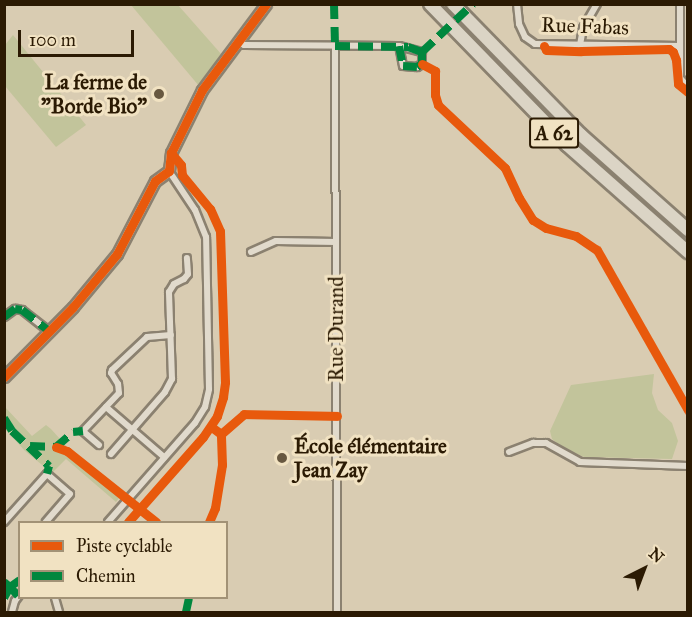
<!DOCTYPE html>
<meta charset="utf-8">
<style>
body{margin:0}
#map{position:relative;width:692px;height:617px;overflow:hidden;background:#d9ccb2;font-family:"IM FELL Great Primer",serif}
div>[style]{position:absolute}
.green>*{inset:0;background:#c2c49b}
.roads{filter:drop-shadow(2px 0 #8b8170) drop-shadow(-2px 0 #8b8170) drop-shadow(0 2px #8b8170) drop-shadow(0 -2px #8b8170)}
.street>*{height:6px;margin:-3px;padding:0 3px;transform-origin:3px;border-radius:3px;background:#e1dacc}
.secondary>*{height:9px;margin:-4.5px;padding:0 4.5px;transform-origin:4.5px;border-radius:4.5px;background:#e1dacc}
.highway>*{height:12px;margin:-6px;padding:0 6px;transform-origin:6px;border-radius:6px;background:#dbd4c5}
.quiet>*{height:8px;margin-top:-4px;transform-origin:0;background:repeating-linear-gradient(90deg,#00873e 0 15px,transparent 0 23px)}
.cycleway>*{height:9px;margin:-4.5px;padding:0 4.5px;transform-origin:4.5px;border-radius:4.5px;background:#e8590c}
.dots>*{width:16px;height:16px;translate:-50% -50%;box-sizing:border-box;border:3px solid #f1e2c2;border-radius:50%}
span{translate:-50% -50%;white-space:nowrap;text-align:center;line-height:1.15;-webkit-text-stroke:6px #f1e2c2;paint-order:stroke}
.shield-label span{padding:2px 4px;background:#f1e2c2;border:2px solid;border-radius:4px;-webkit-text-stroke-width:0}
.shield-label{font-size:20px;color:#2b1a03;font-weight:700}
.street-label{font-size:21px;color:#2b1a03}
.poi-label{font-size:21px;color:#2b1a03;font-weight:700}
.right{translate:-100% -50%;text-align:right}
.left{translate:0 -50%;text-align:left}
.frame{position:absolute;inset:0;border:6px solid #2b1a03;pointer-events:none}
.legend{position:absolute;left:18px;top:521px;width:210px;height:78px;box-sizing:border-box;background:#f1e2c2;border:2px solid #a29276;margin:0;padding:8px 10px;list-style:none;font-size:18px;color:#2b1a03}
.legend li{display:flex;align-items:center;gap:12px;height:30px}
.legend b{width:30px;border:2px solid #a29276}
.north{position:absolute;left:614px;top:539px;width:60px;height:60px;-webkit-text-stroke:4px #f1e2c2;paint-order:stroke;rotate:42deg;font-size:16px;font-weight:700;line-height:24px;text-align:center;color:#2b1a03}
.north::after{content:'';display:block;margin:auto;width:21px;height:27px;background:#2b1a03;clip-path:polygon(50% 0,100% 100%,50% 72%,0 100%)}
.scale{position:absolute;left:18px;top:30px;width:116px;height:27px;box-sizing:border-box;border:3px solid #2b1a03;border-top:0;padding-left:8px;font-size:18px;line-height:21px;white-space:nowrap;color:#2b1a03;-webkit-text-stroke:4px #f1e2c2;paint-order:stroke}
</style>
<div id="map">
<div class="green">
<div style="clip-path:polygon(131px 5px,178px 5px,222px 55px,199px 86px)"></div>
<div style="clip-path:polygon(13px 35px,86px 125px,56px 147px,5px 86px,5px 45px)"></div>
<div style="clip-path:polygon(654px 374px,652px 393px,658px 410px,672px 423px,678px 441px,672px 459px,584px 457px,563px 448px,552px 439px,550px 431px,571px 385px)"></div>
<div style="clip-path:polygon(5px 407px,32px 436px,46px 425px,51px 429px,69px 449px,123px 493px,116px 502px,66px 459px,52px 473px,25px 451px,5px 429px)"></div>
</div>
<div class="roads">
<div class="street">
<div style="left:517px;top:4px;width:20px;rotate:84deg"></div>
<div style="left:519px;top:24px;width:14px;rotate:65deg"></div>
<div style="left:525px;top:37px;width:12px;rotate:35deg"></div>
<div style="left:535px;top:44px;width:145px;rotate:0.8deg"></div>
<div style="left:680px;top:4px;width:74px;rotate:90deg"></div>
<div style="left:680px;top:78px;width:12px;rotate:48deg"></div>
<div style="left:239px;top:41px;width:6px;rotate:39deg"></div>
<div style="left:244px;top:45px;width:155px;rotate:0.4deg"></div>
<div style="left:399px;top:46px;width:24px;rotate:15deg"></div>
<div style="left:422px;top:52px;width:12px;rotate:90deg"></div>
<div style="left:422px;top:64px;width:6px;rotate:149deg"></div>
<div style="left:417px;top:67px;width:14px;rotate:-176deg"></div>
<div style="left:403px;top:66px;width:20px;rotate:-101deg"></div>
<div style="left:580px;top:45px;width:17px;rotate:-80deg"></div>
<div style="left:583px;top:28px;width:28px;rotate:-60deg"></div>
<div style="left:335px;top:46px;width:566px;rotate:89.8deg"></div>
<div style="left:251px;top:252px;width:27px;rotate:-24deg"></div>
<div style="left:276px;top:241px;width:60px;rotate:1deg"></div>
<div style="left:4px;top:317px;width:14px;rotate:-36deg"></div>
<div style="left:15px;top:309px;width:7px;rotate:8deg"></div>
<div style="left:22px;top:310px;width:33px;rotate:38deg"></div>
<div style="left:106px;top:407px;width:77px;rotate:40.8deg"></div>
<div style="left:99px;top:445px;width:21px;rotate:-139deg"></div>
<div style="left:83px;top:431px;width:52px;rotate:-46.5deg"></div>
<div style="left:119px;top:393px;width:9px;rotate:-96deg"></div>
<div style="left:118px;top:384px;width:13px;rotate:-122deg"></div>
<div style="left:111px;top:373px;width:3px;rotate:-72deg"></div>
<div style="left:112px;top:370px;width:48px;rotate:-43.3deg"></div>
<div style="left:147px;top:337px;width:24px;rotate:-5deg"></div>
<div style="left:509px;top:452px;width:26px;rotate:-21deg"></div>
<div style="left:533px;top:443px;width:13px"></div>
<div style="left:546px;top:443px;width:39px;rotate:29deg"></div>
<div style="left:580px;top:462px;width:108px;rotate:2.1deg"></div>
<div style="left:111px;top:454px;width:82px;rotate:-48.9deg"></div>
<div style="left:165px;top:392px;width:15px;rotate:-62deg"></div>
<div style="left:172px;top:379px;width:87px;rotate:-92deg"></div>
<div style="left:169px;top:292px;width:9px;rotate:-58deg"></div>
<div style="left:174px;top:284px;width:11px;rotate:-27deg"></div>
<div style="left:184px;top:279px;width:6px;rotate:-51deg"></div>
<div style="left:188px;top:274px;width:16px;rotate:-94deg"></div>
<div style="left:4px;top:522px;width:64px;rotate:-48.1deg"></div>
<div style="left:47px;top:474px;width:30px;rotate:41deg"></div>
<div style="left:70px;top:494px;width:37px;rotate:131deg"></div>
<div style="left:108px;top:522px;width:132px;rotate:-48.7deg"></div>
<div style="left:195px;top:423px;width:19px;rotate:-58deg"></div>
<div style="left:205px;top:407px;width:18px;rotate:-77deg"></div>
<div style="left:209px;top:389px;width:152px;rotate:-91.1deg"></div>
<div style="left:206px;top:237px;width:29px;rotate:-112deg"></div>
<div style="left:195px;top:210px;width:47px;rotate:-123.7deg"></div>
<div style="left:55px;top:598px;width:15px;rotate:74deg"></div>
<div style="left:12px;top:612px;width:11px;rotate:-75deg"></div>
<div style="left:15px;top:601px;width:9px;rotate:-54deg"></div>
</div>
<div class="secondary">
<div style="left:4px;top:377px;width:98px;rotate:-45.4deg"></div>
<div style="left:73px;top:307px;width:69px;rotate:-50.3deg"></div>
<div style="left:117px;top:254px;width:82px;rotate:-62.5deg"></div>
<div style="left:155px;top:181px;width:17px;rotate:-36deg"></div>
<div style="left:169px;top:171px;width:18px;rotate:-84deg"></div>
<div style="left:171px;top:153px;width:70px;rotate:-63.8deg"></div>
<div style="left:202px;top:90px;width:107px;rotate:-53.3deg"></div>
</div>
<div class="highway">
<div style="left:430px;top:4px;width:197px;rotate:45.8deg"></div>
<div style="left:567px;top:145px;width:162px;rotate:41.5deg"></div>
<div style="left:453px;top:4px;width:183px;rotate:45.7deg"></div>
<div style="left:581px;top:135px;width:143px;rotate:41.6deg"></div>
</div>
</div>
<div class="quiet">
<div style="left:334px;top:4px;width:42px;rotate:88.6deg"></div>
<div style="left:335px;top:46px;width:73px;rotate:0.8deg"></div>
<div style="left:408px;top:47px;width:15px;rotate:20deg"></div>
<div style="left:422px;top:52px;width:12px;rotate:90deg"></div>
<div style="left:399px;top:46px;width:20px;rotate:79deg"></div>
<div style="left:403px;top:66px;width:14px;rotate:4deg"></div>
<div style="left:417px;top:67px;width:6px;rotate:-31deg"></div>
<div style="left:422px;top:52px;width:70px;rotate:-43.3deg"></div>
<div style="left:4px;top:317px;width:14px;rotate:-36deg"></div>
<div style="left:15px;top:309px;width:7px;rotate:8deg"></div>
<div style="left:22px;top:310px;width:33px;rotate:38deg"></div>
<div style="left:4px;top:418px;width:15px;rotate:58deg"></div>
<div style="left:12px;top:431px;width:51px;rotate:43.4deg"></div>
<div style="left:49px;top:466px;width:8px;rotate:104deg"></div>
<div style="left:30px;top:446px;width:26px;rotate:2deg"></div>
<div style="left:56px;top:447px;width:23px;rotate:-41deg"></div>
<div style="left:73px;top:432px;width:10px;rotate:-6deg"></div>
<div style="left:4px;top:582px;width:8px;rotate:40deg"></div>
<div style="left:10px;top:587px;width:12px;rotate:-35deg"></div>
<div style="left:4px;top:598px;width:13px;rotate:-61deg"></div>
<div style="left:10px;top:587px;width:12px;rotate:48deg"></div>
<div style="left:186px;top:612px;width:14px;rotate:-78deg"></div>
</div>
<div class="cycleway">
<div style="left:544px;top:46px;width:4px;rotate:63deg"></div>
<div style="left:546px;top:50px;width:35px;rotate:2deg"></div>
<div style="left:581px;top:51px;width:88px;rotate:-1.3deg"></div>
<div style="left:669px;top:49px;width:5px;rotate:37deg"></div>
<div style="left:673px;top:52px;width:9px;rotate:69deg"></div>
<div style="left:676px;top:60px;width:24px;rotate:85deg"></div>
<div style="left:678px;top:84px;width:13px;rotate:39deg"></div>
<div style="left:422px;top:64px;width:15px;rotate:28deg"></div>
<div style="left:435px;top:71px;width:24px;rotate:90deg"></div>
<div style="left:435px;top:95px;width:10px;rotate:73deg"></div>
<div style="left:438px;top:105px;width:92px;rotate:43.2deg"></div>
<div style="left:505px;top:168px;width:33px;rotate:65deg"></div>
<div style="left:519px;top:198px;width:26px;rotate:58deg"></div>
<div style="left:533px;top:220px;width:15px;rotate:32deg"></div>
<div style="left:546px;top:228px;width:31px;rotate:15deg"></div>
<div style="left:576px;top:236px;width:25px;rotate:34deg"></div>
<div style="left:597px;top:250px;width:184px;rotate:60.4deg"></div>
<div style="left:4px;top:377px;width:98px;rotate:-45.4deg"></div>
<div style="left:73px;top:307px;width:69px;rotate:-50.3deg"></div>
<div style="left:117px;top:254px;width:82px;rotate:-62.5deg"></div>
<div style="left:155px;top:181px;width:17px;rotate:-36deg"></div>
<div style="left:169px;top:171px;width:18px;rotate:-84deg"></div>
<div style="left:171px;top:153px;width:70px;rotate:-63.8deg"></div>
<div style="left:202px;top:90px;width:107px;rotate:-53.3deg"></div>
<div style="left:221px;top:434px;width:30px;rotate:-41deg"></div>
<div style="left:244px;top:414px;width:93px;rotate:1.2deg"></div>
<div style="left:56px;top:447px;width:12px;rotate:20deg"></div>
<div style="left:67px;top:451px;width:114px;rotate:38.6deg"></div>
<div style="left:128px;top:522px;width:113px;rotate:-48.6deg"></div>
<div style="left:203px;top:437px;width:25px;rotate:-56deg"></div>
<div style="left:217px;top:416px;width:20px;rotate:-72deg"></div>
<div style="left:223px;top:397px;width:15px;rotate:-82deg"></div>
<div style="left:225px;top:382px;width:151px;rotate:-91.9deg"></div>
<div style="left:220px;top:231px;width:24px;rotate:-114deg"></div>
<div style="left:210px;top:209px;width:44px;rotate:-129.5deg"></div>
<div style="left:182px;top:175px;width:10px;rotate:-96deg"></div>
<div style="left:181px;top:165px;width:16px;rotate:-130deg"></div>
<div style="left:209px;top:522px;width:15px;rotate:-67deg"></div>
<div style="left:215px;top:508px;width:44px;rotate:-80.8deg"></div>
<div style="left:222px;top:465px;width:31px;rotate:-92deg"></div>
<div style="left:221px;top:434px;width:9px;rotate:-144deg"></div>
</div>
<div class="dots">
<div style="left:159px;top:94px;background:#685840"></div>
<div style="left:282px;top:458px;background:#685840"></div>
</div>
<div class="shield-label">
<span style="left:554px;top:133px">A 62</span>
</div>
<div class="street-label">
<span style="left:585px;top:26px;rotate:2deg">Rue Fabas</span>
<span style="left:336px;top:329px;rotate:-90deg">Rue Durand</span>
</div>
<div class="poi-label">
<span class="right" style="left:147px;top:94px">La ferme de<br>"Borde Bio"</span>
<span class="left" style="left:294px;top:458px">École élémentaire<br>Jean Zay</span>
</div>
<div class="frame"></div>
<ul class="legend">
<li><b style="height:8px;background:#e8590c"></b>Piste cyclable</li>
<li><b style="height:8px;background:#00873e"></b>Chemin</li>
</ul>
<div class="north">N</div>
<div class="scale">100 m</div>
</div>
